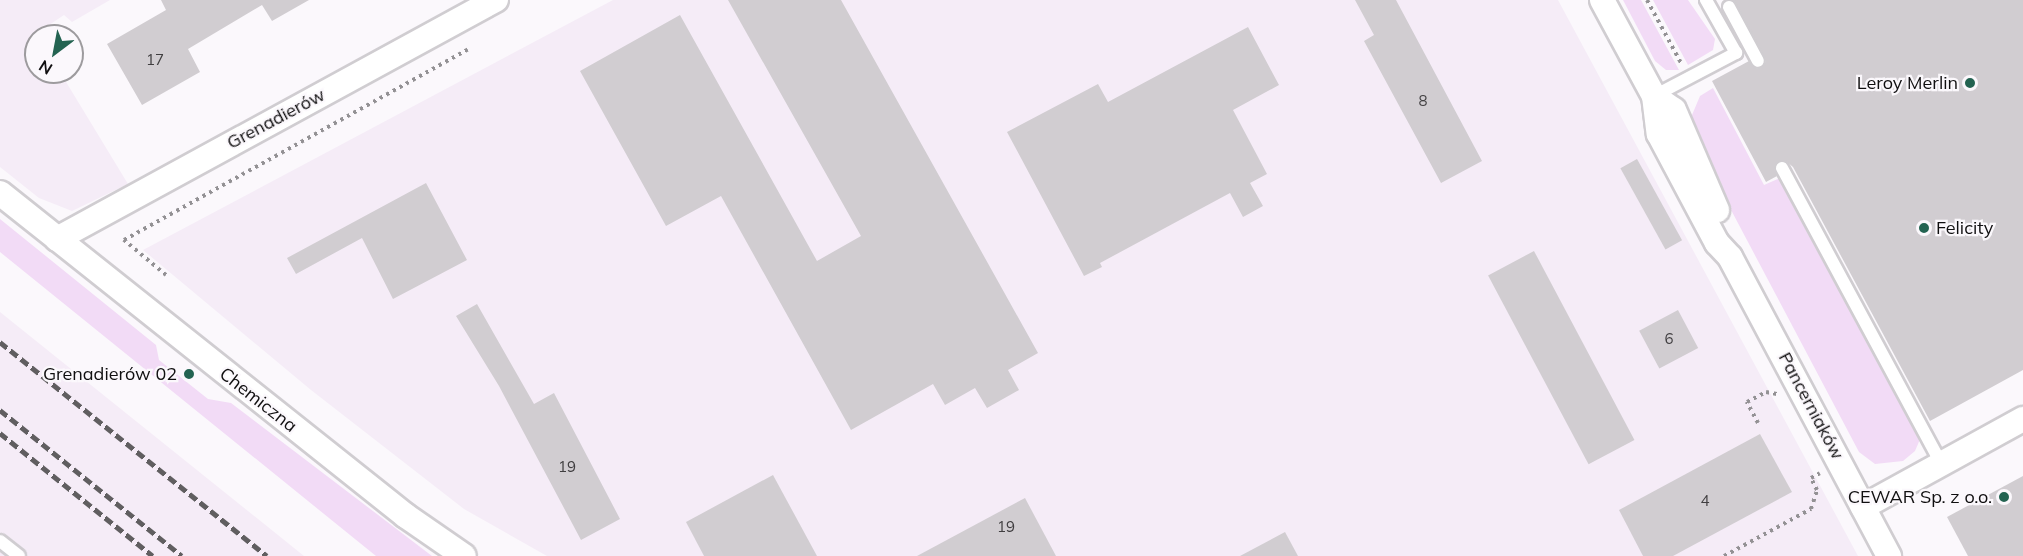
<!DOCTYPE html>
<meta charset="utf-8">
<style>
body{margin:0}
#map{position:relative;width:2023px;height:556px;overflow:hidden;background:#fbf8fc;font-family:Mulish,sans-serif}
div>[style]{position:absolute}
.built>*{inset:0;background:#f5ecf7}
.green>*{inset:0;background:#f2dbf6}
.building>*{inset:0;background:#d1cdd1;transform-origin:0 0}
.path>*{height:4px;margin-top:-2px;transform-origin:0;background:repeating-linear-gradient(90deg,#939194 0 3px,transparent 0 7.5px)}
.roads{filter:drop-shadow(2px 0 #d0cdd1) drop-shadow(-2px 0 #d0cdd1) drop-shadow(0 2px #d0cdd1) drop-shadow(0 -2px #d0cdd1)}
.service>*{height:12px;margin:-6px;padding:0 6px;transform-origin:6px;border-radius:6px;background:#fff}
.minor>*{height:24px;margin:-12px;padding:0 12px;transform-origin:12px;border-radius:12px;background:#fff}
.rail>*{height:4.5px;margin-top:-2.25px;transform-origin:0;background:repeating-linear-gradient(90deg,#605e60 0 9px,transparent 0 13.5px)}
.dots>*{width:16px;height:16px;translate:-50% -50%;box-sizing:border-box;border:3px solid #fbf8fc;border-radius:50%}
span{translate:-50% -50%;white-space:nowrap;text-align:center;line-height:1.15;-webkit-text-stroke:4.5px #fbf8fc;paint-order:stroke}
.number-label{font-size:15px;color:#403e40}
.number-label span{-webkit-text-stroke-width:0}
.poi-label{font-size:18px;color:#100f10}
.right{translate:-100% -50%;text-align:right}
.left{translate:0 -50%;text-align:left}
.street-label{font-size:18px;color:#100f10}
.north{position:absolute;left:24px;top:24px;width:60px;height:60px;box-sizing:border-box;background:#fbf8fc;border:2px solid #9d9b9e;border-radius:50%;rotate:212deg;font-size:16px;font-weight:700;line-height:24px;text-align:center;color:#100f10}
.north::after{content:'';display:block;margin:auto;width:21px;height:27px;background:#236351;clip-path:polygon(50% 0,100% 100%,50% 72%,0 100%)}
</style>
<div id="map">
<div class="built">
<div style="clip-path:polygon(0 0,110px 0,72px 22px,64px 15px,37px 33px,36px 72px,60px 72px,128px 184px,72px 211px,39px 198px,0 167px)"></div>
<div style="clip-path:polygon(613px 0,1558px 0,1858px 556px,547px 556px,464px 509px,311px 390px,143px 250px)"></div>
<div style="clip-path:polygon(0 312px,304px 556px,0 556px)"></div>
</div>
<div class="green">
<div style="clip-path:polygon(1623px 0,1641px 0,1679px 70px,1666px 70px,1655px 61px)"></div>
<div style="clip-path:polygon(1653px 0,1688px 0,1715px 39px,1713px 50px,1688px 65px)"></div>
<div style="clip-path:polygon(1713px 88px,1764px 185px,1780px 178px,1921px 437px,1915px 451px,1903px 461px,1875px 464px,1859px 452px,1730px 208px,1693px 123px,1692px 115px,1700px 96px)"></div>
<div style="clip-path:polygon(0 219px,156px 345px,159px 360px,208px 399px,231px 403px,432px 556px,376px 556px,0 252px)"></div>
</div>
<div class="building">
<div style="clip-path:polygon(161px 0,309px 0,272px 21px,262px 5px,188px 49px,200px 72px,142px 105px,107px 44px,166px 10px)"></div>
<div style="clip-path:polygon(728px 0,841px 0,1038px 353px,1008px 370px,1019px 390px,987px 408px,975px 388px,945px 405px,933px 384px,851px 430px,721px 196px,666px 226px,580px 71px,680px 15px,817px 261px,861px 236px)"></div>
<div style="clip-path:polygon(1355px 0,1396px 0,1482px 161px,1441px 183px,1364px 41px,1374px 35px)"></div>
<div style="clip-path:polygon(1733px 0,2023px 0,2023px 370px,1930px 421px,1793px 167px,1786px 161px,1778px 161px,1774px 167px,1777px 176px,1766px 182px,1712px 81px,1749px 61px,1757px 69px,1766px 62px)"></div>
<div style="clip-path:polygon(1248px 27px,1279px 85px,1233px 110px,1267px 174px,1250px 183px,1263px 206px,1243px 217px,1230px 193px,1100px 263px,1102px 267px,1084px 276px,1007px 132px,1098px 84px,1108px 102px)"></div>
<div style="left:1637px;top:159px;width:93px;height:19px;rotate:61deg"></div>
<div style="clip-path:polygon(426px 183px,467px 260px,393px 299px,362px 238px,296px 274px,287px 258px)"></div>
<div style="left:1534px;top:251px;width:214px;height:52px;rotate:62deg"></div>
<div style="clip-path:polygon(477px 304px,534px 404px,554px 393px,620px 519px,581px 540px,499px 386px,456px 316px)"></div>
<div style="left:1678px;top:310px;width:43px;height:44px;rotate:62deg"></div>
<div style="clip-path:polygon(1760px 434px,1792px 492px,1673px 556px,1643px 556px,1619px 510px)"></div>
<div style="clip-path:polygon(773px 475px,817px 556px,704px 556px,686px 522px)"></div>
<div style="clip-path:polygon(2023px 476px,2023px 556px,1968px 556px,1947px 517px)"></div>
<div style="clip-path:polygon(1025px 498px,1056px 556px,917px 556px)"></div>
<div style="clip-path:polygon(1285px 532px,1298px 556px,1240px 556px)"></div>
</div>
<div class="path">
<div style="left:1647px;top:0;width:72px;rotate:61.6deg"></div>
<div style="left:166px;top:275px;width:55px;rotate:-140.2deg"></div>
<div style="left:124px;top:240px;width:393px;rotate:-29deg"></div>
<div style="left:1758px;top:423px;width:24px;rotate:-118deg"></div>
<div style="left:1747px;top:402px;width:21px;rotate:-28deg"></div>
<div style="left:1766px;top:392px;width:11px;rotate:10deg"></div>
<div style="left:1724px;top:556px;width:99px;rotate:-28.4deg"></div>
<div style="left:1811px;top:509px;width:20px;rotate:-72deg"></div>
<div style="left:1817px;top:490px;width:13px;rotate:-117deg"></div>
<div style="left:1811px;top:478px;width:10px;rotate:-29deg"></div>
</div>
<div class="roads">
<div class="service">
<div style="left:1729px;top:7px;width:61px;rotate:61.8deg"></div>
<div style="left:1654px;top:96px;width:93px;rotate:-27.7deg"></div>
<div style="left:1736px;top:53px;width:61px;rotate:-119.5deg"></div>
<div style="left:1782px;top:168px;width:335px;rotate:61.7deg"></div>
<div style="left:0;top:541px;width:24px;rotate:38deg"></div>
</div>
<div class="minor">
<div style="left:1602px;top:0;width:109px;rotate:61.6deg"></div>
<div style="left:1654px;top:96px;width:38px;rotate:83deg"></div>
<div style="left:1659px;top:134px;width:123px;rotate:62deg"></div>
<div style="left:1717px;top:243px;width:19px;rotate:47deg"></div>
<div style="left:1730px;top:257px;width:339px;rotate:62deg"></div>
<div style="left:1654px;top:96px;width:24px;rotate:35deg"></div>
<div style="left:1674px;top:110px;width:109px;rotate:66.7deg"></div>
<div style="left:0;top:193px;width:519px;rotate:38.5deg"></div>
<div style="left:406px;top:516px;width:70px;rotate:34.6deg"></div>
<div style="left:57px;top:239px;width:500px;rotate:-28.6deg"></div>
<div style="left:1863px;top:507px;width:183px;rotate:-28.8deg"></div>
</div>
</div>
<div class="rail">
<div style="left:0;top:342px;width:342px;rotate:38.7deg"></div>
<div style="left:0;top:410px;width:233px;rotate:38.7deg"></div>
<div style="left:0;top:433px;width:196px;rotate:38.8deg"></div>
</div>
<div class="dots">
<div style="left:1970px;top:83px;background:#236351"></div>
<div style="left:1924px;top:228px;background:#236351"></div>
<div style="left:189px;top:374px;background:#236351"></div>
<div style="left:2004px;top:497px;background:#236351"></div>
</div>
<div class="number-label">
<span style="left:155px;top:60px">17</span>
<span style="left:1423px;top:101px">8</span>
<span style="left:1669px;top:339px">6</span>
<span style="left:567px;top:467px">19</span>
<span style="left:1705px;top:501px">4</span>
<span style="left:1006px;top:527px">19</span>
</div>
<div class="poi-label">
<span class="right" style="left:1958px;top:83px">Leroy Merlin</span>
<span class="left" style="left:1936px;top:228px">Felicity</span>
<span class="right" style="left:177px;top:374px">Grenadierów 02</span>
<span class="right" style="left:1992px;top:497px">CEWAR Sp. z o.o.</span>
</div>
<div class="street-label">
<span style="left:276px;top:119px;rotate:-28deg">Grenadierów</span>
<span style="left:258px;top:400px;rotate:38deg">Chemiczna</span>
<span style="left:1811px;top:406px;rotate:62deg">Pancerniaków</span>
</div>
<div class="north">N</div>
</div>
